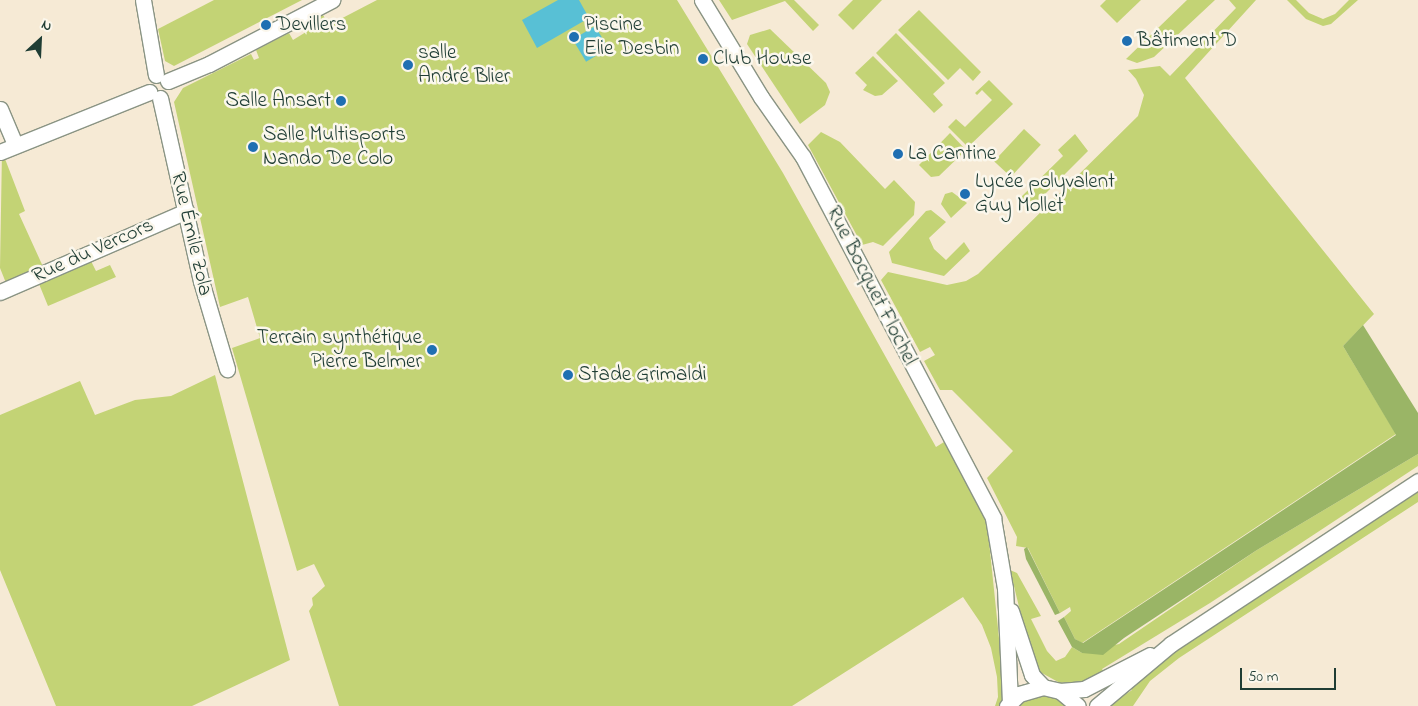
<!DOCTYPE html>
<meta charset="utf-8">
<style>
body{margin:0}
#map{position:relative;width:1418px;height:706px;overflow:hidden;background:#f6ead5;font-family:"Indie Flower",sans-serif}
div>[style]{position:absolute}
.green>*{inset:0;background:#c3d375;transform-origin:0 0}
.forest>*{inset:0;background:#9ab566}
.water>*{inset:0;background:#58c0d5;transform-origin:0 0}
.roads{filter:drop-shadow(1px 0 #8a9484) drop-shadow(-1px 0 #8a9484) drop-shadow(0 1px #8a9484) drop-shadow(0 -1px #8a9484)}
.minor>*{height:15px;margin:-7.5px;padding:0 7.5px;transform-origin:7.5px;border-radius:7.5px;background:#fff}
.dots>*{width:14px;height:14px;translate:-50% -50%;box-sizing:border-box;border:2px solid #fbf7ec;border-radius:50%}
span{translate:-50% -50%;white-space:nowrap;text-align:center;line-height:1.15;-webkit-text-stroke:5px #fbf7ec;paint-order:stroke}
.poi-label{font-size:21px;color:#1f3d34}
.left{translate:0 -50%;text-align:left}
.right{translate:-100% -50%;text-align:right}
.street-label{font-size:21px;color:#1f3d34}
.north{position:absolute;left:15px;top:15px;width:50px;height:50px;-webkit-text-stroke:4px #fbf7ec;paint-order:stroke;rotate:25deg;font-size:14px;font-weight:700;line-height:20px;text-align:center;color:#1f3d34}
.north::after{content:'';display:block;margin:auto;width:18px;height:22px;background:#1f3d34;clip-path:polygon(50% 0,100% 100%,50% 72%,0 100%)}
.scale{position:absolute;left:1240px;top:668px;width:96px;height:22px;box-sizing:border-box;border:2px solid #1f3d34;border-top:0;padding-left:6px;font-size:15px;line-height:18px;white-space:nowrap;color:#1f3d34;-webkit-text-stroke:4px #fbf7ec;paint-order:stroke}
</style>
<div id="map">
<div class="green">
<div style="clip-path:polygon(214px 0,302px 0,174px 66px,165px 61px,158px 29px)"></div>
<div style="clip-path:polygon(377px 0,677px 0,783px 173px,936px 447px,944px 442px,987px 522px,1005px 696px,1000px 706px,995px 706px,998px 697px,997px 677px,991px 648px,982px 625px,963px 597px,792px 706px,339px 706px,309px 611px,313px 605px,312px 598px,325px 586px,314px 564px,297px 571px,232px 348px,260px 338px,248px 297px,220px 307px,174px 102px,183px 88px,251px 54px,254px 60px,259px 58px,256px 50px,289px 33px,293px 40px,306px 32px,302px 26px,323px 15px,329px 25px)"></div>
<div style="clip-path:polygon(719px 0,794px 0,819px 25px,813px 31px,785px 1px,732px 20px)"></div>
<div style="clip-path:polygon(853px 0,882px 0,853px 30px,838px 15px)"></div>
<div style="clip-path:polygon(1106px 0,1141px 0,1117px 23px,1100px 6px)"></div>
<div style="clip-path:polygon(1187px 0,1215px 0,1154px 57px,1137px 63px,1126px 59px)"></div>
<div style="clip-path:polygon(1229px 0,1256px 0,1185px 78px,1374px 314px,1343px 346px,1396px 434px,1082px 643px,1075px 639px,1064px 617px,1071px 611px,1070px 607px,1060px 613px,1028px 548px,1016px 546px,1017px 537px,987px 478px,1013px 451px,952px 390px,940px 390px,924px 361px,935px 355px,930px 347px,920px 352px,881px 280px,888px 272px,947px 285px,966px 281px,978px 274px,1138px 116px,1144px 95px,1136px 79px,1128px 70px,1160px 66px,1170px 76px,1196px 49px,1186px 39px,1188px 36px,1199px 46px,1236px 8px)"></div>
<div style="clip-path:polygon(1287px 0,1296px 0,1309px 13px,1323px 19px,1335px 14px,1349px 0,1358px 0,1331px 24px,1323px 26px,1306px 19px)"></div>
<div style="clip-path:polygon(919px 10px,981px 72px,973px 81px,960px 68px,948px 80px,898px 30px)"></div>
<div style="clip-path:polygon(770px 29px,826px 83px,830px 92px,825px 105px,800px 124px,747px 44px,750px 35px)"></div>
<div style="clip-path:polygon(896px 33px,945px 83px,933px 94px,943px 105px,934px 113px,876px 53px)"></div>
<div style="clip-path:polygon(873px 56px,898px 81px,882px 95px,875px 96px,863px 90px,867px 85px,855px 73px)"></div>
<div style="clip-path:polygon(989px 80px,1013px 104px,968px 147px,948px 127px,956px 119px,965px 127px,992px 100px,982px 90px,977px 95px,975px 93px)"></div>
<div style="left:1024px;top:129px;width:23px;height:44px;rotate:43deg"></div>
<div style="clip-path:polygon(821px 132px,840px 142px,885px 189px,894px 180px,915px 202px,914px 215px,883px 246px,873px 242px,862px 245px,808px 145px)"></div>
<div style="clip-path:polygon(950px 133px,966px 150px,939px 176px,931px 177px,919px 165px)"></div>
<div style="clip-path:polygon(1075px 134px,1088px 151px,1029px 210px,1019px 199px,1063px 156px,1058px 150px)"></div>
<div style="clip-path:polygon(2px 151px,25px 211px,19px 214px,45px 271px,8px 288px,0 268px)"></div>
<div style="clip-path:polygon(952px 192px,967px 203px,951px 218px,941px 204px,945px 194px)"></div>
<div style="clip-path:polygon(931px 210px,946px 222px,929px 238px,934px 249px,946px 260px,964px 242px,970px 251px,944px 276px,892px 263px,889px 252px,926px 211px)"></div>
<div style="clip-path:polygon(91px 261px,96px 271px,110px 265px,116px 277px,48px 306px,39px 284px)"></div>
<div style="clip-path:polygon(215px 375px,290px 660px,192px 706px,56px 706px,0 570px,0 415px,80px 381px,95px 415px,135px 400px,171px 396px)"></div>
<div style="clip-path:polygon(1418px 454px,1418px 466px,1210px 603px,1102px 669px,1104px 672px,1088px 681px,1060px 683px,1040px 672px,1031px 656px,1010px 570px,1017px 573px,1041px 616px,1031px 619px,1047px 651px,1056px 661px,1065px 657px,1072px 647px,1082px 653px,1119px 644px,1257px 550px)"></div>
<div style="clip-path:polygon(1418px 490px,1418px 502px,1179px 658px,1150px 681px,1133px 706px,1103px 706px,1120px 692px,1123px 696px,1132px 690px,1129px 685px,1187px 642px)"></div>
<div style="clip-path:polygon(1041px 694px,1059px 699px,1068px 706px,1016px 706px,1023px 700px)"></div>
</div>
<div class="forest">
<div style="clip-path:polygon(1363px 325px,1418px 413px,1418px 454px,1257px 550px,1124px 638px,1103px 655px,1082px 653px,1072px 647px,1058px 621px,1064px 617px,1075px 639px,1083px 643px,1396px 435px,1343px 346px)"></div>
<div style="clip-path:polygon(1027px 547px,1060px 613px,1055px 615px,1026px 559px,1024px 549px)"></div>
</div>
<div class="water">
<div style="clip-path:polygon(558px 0,579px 0,589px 18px,537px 48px,522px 20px)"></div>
<div style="left:595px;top:26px;width:26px;height:26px;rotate:59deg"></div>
</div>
<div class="roads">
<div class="minor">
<div style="left:143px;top:0;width:76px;rotate:80.2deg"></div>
<div style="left:702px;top:0;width:114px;rotate:58.7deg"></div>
<div style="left:761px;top:97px;width:73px;rotate:55deg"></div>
<div style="left:803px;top:157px;width:408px;rotate:62.2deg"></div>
<div style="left:993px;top:518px;width:71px;rotate:80.3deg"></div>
<div style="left:1005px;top:588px;width:114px;rotate:87.5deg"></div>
<div style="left:168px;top:81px;width:44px;rotate:-22.5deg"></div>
<div style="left:209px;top:64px;width:139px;rotate:-27.5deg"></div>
<div style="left:160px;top:98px;width:188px;rotate:77.4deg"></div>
<div style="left:201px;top:281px;width:92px;rotate:73.5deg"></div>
<div style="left:0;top:109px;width:39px;rotate:67deg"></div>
<div style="left:0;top:152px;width:161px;rotate:-21.9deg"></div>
<div style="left:0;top:292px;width:203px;rotate:-23.5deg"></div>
<div style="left:1011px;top:611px;width:67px;rotate:71.8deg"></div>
<div style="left:1032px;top:675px;width:16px;rotate:47deg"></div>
<div style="left:1060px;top:691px;width:24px;rotate:-5deg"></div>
<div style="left:1084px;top:689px;width:74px;rotate:-27.3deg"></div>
<div style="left:1007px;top:706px;width:17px;rotate:-45deg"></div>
<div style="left:1019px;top:694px;width:25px;rotate:-16deg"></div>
<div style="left:1043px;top:687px;width:17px;rotate:13deg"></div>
<div style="left:1060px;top:691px;width:23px;rotate:40deg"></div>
<div style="left:1097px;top:706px;width:97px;rotate:-40deg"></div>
<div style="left:1171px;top:644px;width:296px;rotate:-33.4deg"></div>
</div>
</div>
<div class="dots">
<div style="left:266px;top:25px;background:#1f6fb2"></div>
<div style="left:574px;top:37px;background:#1f6fb2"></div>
<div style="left:1127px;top:41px;background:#1f6fb2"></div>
<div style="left:703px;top:59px;background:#1f6fb2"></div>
<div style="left:408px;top:65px;background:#1f6fb2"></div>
<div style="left:341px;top:101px;background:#1f6fb2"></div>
<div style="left:253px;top:147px;background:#1f6fb2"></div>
<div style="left:898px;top:154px;background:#1f6fb2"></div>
<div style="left:965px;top:194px;background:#1f6fb2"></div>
<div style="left:432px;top:350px;background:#1f6fb2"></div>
<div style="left:568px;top:375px;background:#1f6fb2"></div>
</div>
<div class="poi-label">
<span class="left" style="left:276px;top:25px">Devillers</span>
<span class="left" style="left:584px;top:37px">Piscine<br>Elie Desbin</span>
<span class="left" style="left:1137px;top:41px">Bâtiment D</span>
<span class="left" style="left:418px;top:65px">salle<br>André Blier</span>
<span class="left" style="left:713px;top:59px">Club House</span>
<span class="right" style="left:331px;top:101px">Salle Ansart</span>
<span class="left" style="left:263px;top:147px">Salle Multisports<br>Nando De Colo</span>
<span class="left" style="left:908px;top:154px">La Cantine</span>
<span class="left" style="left:975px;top:194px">Lycée polyvalent<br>Guy Mollet</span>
<span class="right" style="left:422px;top:350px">Terrain synthétique<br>Pierre Belmer</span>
<span class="left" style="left:578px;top:375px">Stade Grimaldi</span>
</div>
<div class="street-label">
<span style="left:191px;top:234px;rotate:77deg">Rue Émile Zola</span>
<span style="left:93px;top:251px;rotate:-24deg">Rue du Vercors</span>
<span style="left:871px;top:286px;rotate:63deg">Rue Bocquet Flochel</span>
</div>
<div class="north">N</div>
<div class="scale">50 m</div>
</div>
